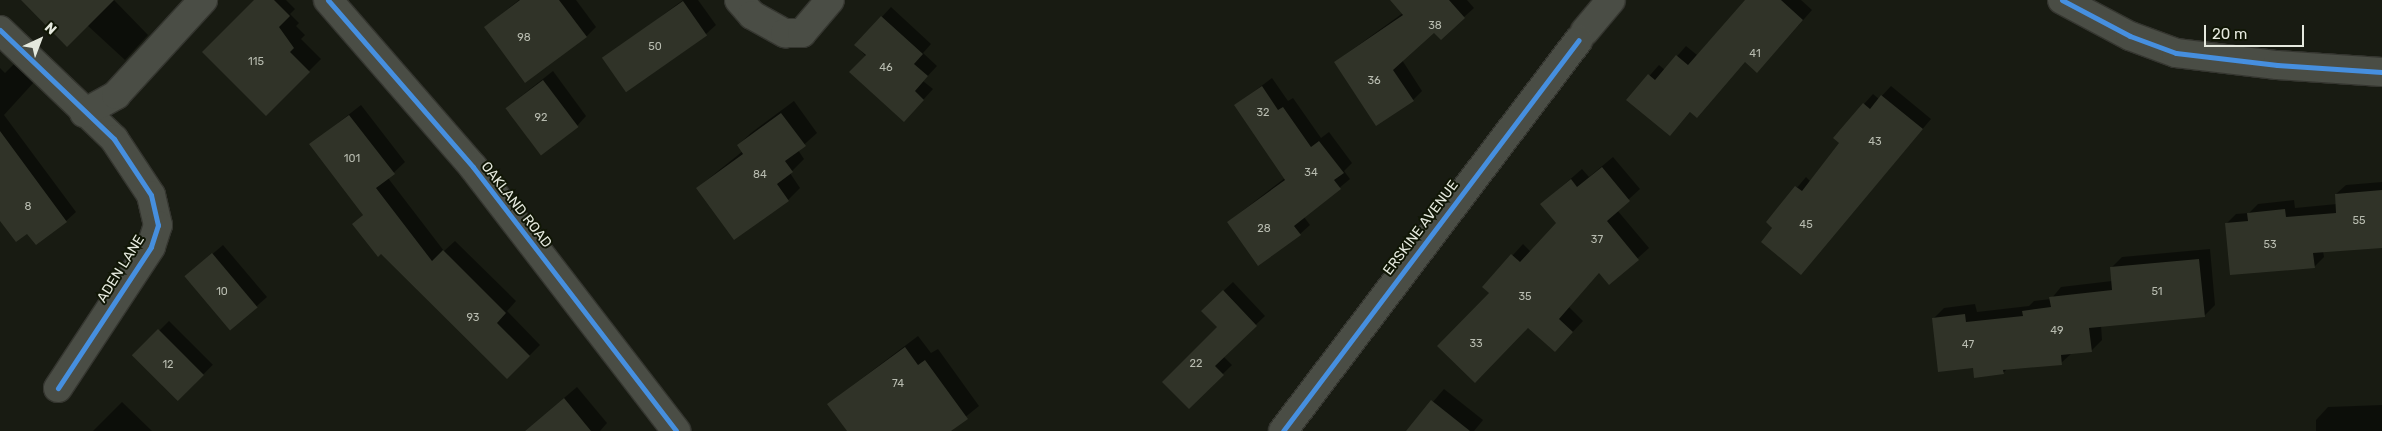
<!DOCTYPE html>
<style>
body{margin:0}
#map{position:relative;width:2382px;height:431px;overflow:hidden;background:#181b12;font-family:Rubik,sans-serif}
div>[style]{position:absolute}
.shadow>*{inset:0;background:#0007;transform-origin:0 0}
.building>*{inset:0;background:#303328;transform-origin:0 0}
.roads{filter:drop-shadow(1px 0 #353630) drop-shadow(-1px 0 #353630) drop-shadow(0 1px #353630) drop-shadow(0 -1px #353630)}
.minor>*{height:28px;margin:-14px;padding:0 14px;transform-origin:14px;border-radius:14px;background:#4a4d45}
.cycleway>*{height:5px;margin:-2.5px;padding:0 2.5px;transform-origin:2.5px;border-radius:2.5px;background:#468fdf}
span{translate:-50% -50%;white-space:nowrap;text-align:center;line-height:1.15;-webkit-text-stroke:4px #101605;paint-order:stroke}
.number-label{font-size:11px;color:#b8bcb0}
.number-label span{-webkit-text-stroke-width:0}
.street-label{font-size:14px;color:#e5e9de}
.north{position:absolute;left:15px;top:15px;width:50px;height:50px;-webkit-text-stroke:4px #101605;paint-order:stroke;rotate:43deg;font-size:14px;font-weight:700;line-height:20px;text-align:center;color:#e5e9de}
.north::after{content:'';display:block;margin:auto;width:18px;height:22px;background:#e5e9de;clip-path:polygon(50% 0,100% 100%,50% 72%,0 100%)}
.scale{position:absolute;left:2204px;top:25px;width:100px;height:22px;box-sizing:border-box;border:2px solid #e5e9de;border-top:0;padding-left:6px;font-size:15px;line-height:18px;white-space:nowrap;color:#e5e9de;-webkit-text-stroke:4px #101605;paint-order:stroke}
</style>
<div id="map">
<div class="shadow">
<div style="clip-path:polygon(23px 0,114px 0,148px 35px,125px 60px,87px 25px)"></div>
<div style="clip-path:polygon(255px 0,286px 0,295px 9px,290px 14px,299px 23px,296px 26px,305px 35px,301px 39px,321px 59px,266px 114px)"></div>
<div style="clip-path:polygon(519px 0,576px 0,596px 27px,586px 37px,485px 27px)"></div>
<div style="clip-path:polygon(683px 0,698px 0,716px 25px,706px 34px,604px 59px)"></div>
<div style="clip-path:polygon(1392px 0,1467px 0,1474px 8px,1464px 17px,1434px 31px,1402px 60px,1422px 91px,1413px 100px,1335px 62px,1403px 13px)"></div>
<div style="clip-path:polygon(1747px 0,1801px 0,1812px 10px,1766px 62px,1745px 61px,1697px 116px,1691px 111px,1670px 135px,1628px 100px,1659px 65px,1665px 70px,1686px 46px,1697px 55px)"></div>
<div style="clip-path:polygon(891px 7px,931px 44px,923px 53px,937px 66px,923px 81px,933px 89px,913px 111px,856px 45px)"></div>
<div style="clip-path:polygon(15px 63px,35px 81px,4px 115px,76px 212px,66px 221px,27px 232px,0 219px,0 68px,5px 73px)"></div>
<div style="clip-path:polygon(553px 71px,586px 116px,577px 126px,506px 108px)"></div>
<div style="clip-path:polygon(1272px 78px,1288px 101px,1293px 98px,1321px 138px,1329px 132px,1352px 163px,1344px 171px,1350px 179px,1304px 217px,1310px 225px,1300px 234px,1228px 222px,1285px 178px,1236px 105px)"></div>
<div style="clip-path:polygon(1891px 86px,1931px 119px,1801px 273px,1768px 222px,1806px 177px,1811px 182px,1841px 143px,1835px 138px,1864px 104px,1873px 94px,1879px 99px)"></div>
<div style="clip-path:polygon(794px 101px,817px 133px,798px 150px,804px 159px,790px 173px,800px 188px,788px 200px,697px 188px,743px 151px,738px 145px,751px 133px)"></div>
<div style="clip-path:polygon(361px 105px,405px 162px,388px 178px,444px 251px,455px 241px,516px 301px,507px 311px,540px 345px,507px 378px,354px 224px,364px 214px,311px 144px)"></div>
<div style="clip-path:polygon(1613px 157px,1640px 189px,1617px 210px,1649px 248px,1609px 284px,1599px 272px,1569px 307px,1583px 321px,1565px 340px,1484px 287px,1523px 244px,1531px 252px,1558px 223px,1553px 194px,1582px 169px,1589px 177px)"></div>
<div style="clip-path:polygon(2382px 182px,2382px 247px,2323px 251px,2324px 257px,2314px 267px,2227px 223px,2236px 214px,2249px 213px,2258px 204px,2294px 200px,2295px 208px,2337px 204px,2336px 194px,2346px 185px)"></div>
<div style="clip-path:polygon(223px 245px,267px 297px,231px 329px,196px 268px)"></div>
<div style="clip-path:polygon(2210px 249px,2215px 305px,2205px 315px,2101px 325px,2102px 340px,2092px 350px,2072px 353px,2061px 363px,2008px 368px,2003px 373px,1974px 367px,1933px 319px,1944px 308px,1975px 304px,1977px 312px,2029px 306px,2034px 301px,2051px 299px,2061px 287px,2112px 281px,2111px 268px,2122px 257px)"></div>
<div style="clip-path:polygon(1233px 282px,1265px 316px,1223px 356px,1232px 365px,1189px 407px,1218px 327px,1202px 311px)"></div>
<div style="left:169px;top:321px;width:62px;height:49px;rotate:45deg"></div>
<div style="clip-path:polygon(918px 336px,931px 353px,938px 349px,979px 406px,948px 431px,848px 431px,828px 404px)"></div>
<div style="clip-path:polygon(577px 387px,607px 423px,600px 431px,525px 431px)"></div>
<div style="clip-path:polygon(1444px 389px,1483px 420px,1474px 431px,1408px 431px)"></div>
<div style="clip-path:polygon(122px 402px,152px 431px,93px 431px)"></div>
<div style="clip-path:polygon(2382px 405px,2382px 431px,2316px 431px,2316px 420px,2328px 407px)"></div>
</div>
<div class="building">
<div style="clip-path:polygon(21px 0,114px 0,67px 47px)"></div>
<div style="clip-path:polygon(254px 0,274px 0,290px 16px,279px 27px,294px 48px,290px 52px,310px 72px,266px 116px,202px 52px)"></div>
<div style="clip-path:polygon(520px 0,559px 0,587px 37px,525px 83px,484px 27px)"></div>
<div style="clip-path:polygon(1390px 0,1449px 0,1465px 18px,1441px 40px,1434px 33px,1393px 70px,1414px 101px,1376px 126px,1334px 62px,1403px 15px)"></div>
<div style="clip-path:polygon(1745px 0,1781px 0,1803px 20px,1757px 73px,1745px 62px,1697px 118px,1690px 112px,1670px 136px,1626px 100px,1648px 74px,1655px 80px,1676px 55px,1688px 65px)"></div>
<div style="left:683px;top:1px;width:42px;height:99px;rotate:55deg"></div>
<div style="clip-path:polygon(881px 16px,923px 54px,914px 64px,928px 76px,915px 91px,924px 100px,904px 122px,849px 72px,866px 55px,854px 45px)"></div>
<div style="left:543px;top:80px;width:59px;height:47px;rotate:53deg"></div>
<div style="clip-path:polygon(1262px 86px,1278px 110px,1283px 107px,1311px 147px,1319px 141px,1344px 173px,1334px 180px,1341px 189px,1294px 226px,1301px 235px,1258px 266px,1227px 222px,1285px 180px,1234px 105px)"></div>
<div style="clip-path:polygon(1881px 95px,1923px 129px,1801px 275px,1761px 242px,1772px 228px,1766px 222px,1795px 186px,1802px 191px,1839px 143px,1833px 138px,1863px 103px,1870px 109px)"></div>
<div style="clip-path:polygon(781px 113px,806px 146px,785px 161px,793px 172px,777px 184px,789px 201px,734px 240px,696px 188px,743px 154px,737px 145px)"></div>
<div style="clip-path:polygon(349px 115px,395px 174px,376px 188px,432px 261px,443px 250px,506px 313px,497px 323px,530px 356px,507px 379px,381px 254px,378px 257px,352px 224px,363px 215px,309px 144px)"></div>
<div style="clip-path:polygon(0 131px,67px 222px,36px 245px,27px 234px,16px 242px,0 221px)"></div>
<div style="clip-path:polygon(1602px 167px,1630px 201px,1607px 221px,1639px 260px,1609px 285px,1599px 273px,1559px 319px,1573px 332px,1555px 352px,1528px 328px,1475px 383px,1437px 346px,1489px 293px,1482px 287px,1511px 254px,1520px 262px,1556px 223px,1540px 204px,1571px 179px,1577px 187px)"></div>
<div style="clip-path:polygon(2382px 190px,2382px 248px,2313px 253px,2315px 268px,2230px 275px,2225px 223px,2248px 221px,2247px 213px,2285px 209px,2286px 217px,2336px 213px,2335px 194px)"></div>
<div style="left:212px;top:253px;width:71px;height:36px;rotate:50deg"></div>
<div style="clip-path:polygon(2199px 259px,2205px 317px,2089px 328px,2092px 352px,2061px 355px,2062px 365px,2003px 370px,2004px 374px,1974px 378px,1973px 368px,1938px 372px,1932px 318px,1965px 314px,1966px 322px,2023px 316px,2022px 311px,2051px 307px,2049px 297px,2112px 290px,2110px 267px)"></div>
<div style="clip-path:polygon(1223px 290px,1257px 326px,1215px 366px,1224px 375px,1189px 409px,1162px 382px,1217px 327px,1201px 311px)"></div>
<div style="left:158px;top:329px;width:65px;height:37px;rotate:45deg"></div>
<div style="clip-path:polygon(905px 347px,918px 365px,925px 360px,968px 419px,951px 431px,847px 431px,827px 404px)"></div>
<div style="clip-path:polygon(564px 398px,591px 431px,525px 431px)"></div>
<div style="clip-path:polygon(1431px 400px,1470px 431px,1406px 431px)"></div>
</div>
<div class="roads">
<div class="minor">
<div style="left:328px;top:0;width:221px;rotate:49deg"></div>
<div style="left:473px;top:167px;width:333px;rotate:52.4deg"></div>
<div style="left:739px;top:0;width:20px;rotate:49deg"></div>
<div style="left:752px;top:15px;width:38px;rotate:29deg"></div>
<div style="left:785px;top:33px;width:17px"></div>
<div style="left:802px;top:33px;width:43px;rotate:-49.7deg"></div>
<div style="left:2062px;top:0;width:77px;rotate:27.9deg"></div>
<div style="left:2130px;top:36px;width:49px;rotate:20.3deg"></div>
<div style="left:2176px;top:53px;width:102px;rotate:6.8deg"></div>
<div style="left:2277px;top:65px;width:105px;rotate:3.8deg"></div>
<div style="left:0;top:30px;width:158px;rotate:43.7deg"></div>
<div style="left:114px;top:139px;width:67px;rotate:56.5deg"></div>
<div style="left:151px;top:195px;width:31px;rotate:77deg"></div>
<div style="left:158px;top:225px;width:23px;rotate:108deg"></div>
<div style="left:151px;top:247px;width:169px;rotate:123.4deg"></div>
<div style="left:1585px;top:31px;width:40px;rotate:-50deg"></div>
<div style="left:84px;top:113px;width:37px;rotate:-29deg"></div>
<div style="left:116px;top:95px;width:129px;rotate:-47.5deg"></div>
<div style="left:1283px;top:431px;width:490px;rotate:-52.9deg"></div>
</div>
</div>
<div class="cycleway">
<div style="left:328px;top:0;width:221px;rotate:49deg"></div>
<div style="left:473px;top:167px;width:333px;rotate:52.4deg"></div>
<div style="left:2062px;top:0;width:77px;rotate:27.9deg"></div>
<div style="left:2130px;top:36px;width:49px;rotate:20.3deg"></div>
<div style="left:2176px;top:53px;width:102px;rotate:6.8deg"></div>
<div style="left:2277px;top:65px;width:105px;rotate:3.8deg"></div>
<div style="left:0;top:30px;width:158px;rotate:43.7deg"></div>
<div style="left:114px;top:139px;width:67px;rotate:56.5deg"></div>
<div style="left:151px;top:195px;width:31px;rotate:77deg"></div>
<div style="left:158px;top:225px;width:23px;rotate:108deg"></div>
<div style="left:151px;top:247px;width:169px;rotate:123.4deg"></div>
<div style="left:1283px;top:431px;width:490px;rotate:-52.9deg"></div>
</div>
<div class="number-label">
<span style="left:1435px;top:26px">38</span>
<span style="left:524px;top:38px">98</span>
<span style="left:655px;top:47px">50</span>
<span style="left:1755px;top:54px">41</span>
<span style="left:256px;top:62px">115</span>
<span style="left:886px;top:68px">46</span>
<span style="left:1374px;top:81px">36</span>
<span style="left:1263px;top:113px">32</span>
<span style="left:541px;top:118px">92</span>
<span style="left:1875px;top:142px">43</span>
<span style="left:352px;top:159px">101</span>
<span style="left:1311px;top:173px">34</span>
<span style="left:760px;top:175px">84</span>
<span style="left:28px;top:207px">8</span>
<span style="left:2359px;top:221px">55</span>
<span style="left:1806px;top:225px">45</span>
<span style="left:1264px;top:229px">28</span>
<span style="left:1597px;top:240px">37</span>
<span style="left:2270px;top:245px">53</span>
<span style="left:222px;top:292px">10</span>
<span style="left:2157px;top:292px">51</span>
<span style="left:1525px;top:297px">35</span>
<span style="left:473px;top:318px">93</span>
<span style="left:2057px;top:331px">49</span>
<span style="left:1476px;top:344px">33</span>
<span style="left:1968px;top:345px">47</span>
<span style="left:1196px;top:364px">22</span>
<span style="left:168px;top:365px">12</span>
<span style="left:898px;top:384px">74</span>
</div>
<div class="street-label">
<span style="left:516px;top:205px;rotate:52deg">OAKLAND ROAD</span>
<span style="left:1421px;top:228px;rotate:-53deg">ERSKINE AVENUE</span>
<span style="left:121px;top:269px;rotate:-58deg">ADEN LANE</span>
</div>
<div class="north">N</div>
<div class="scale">20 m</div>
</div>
